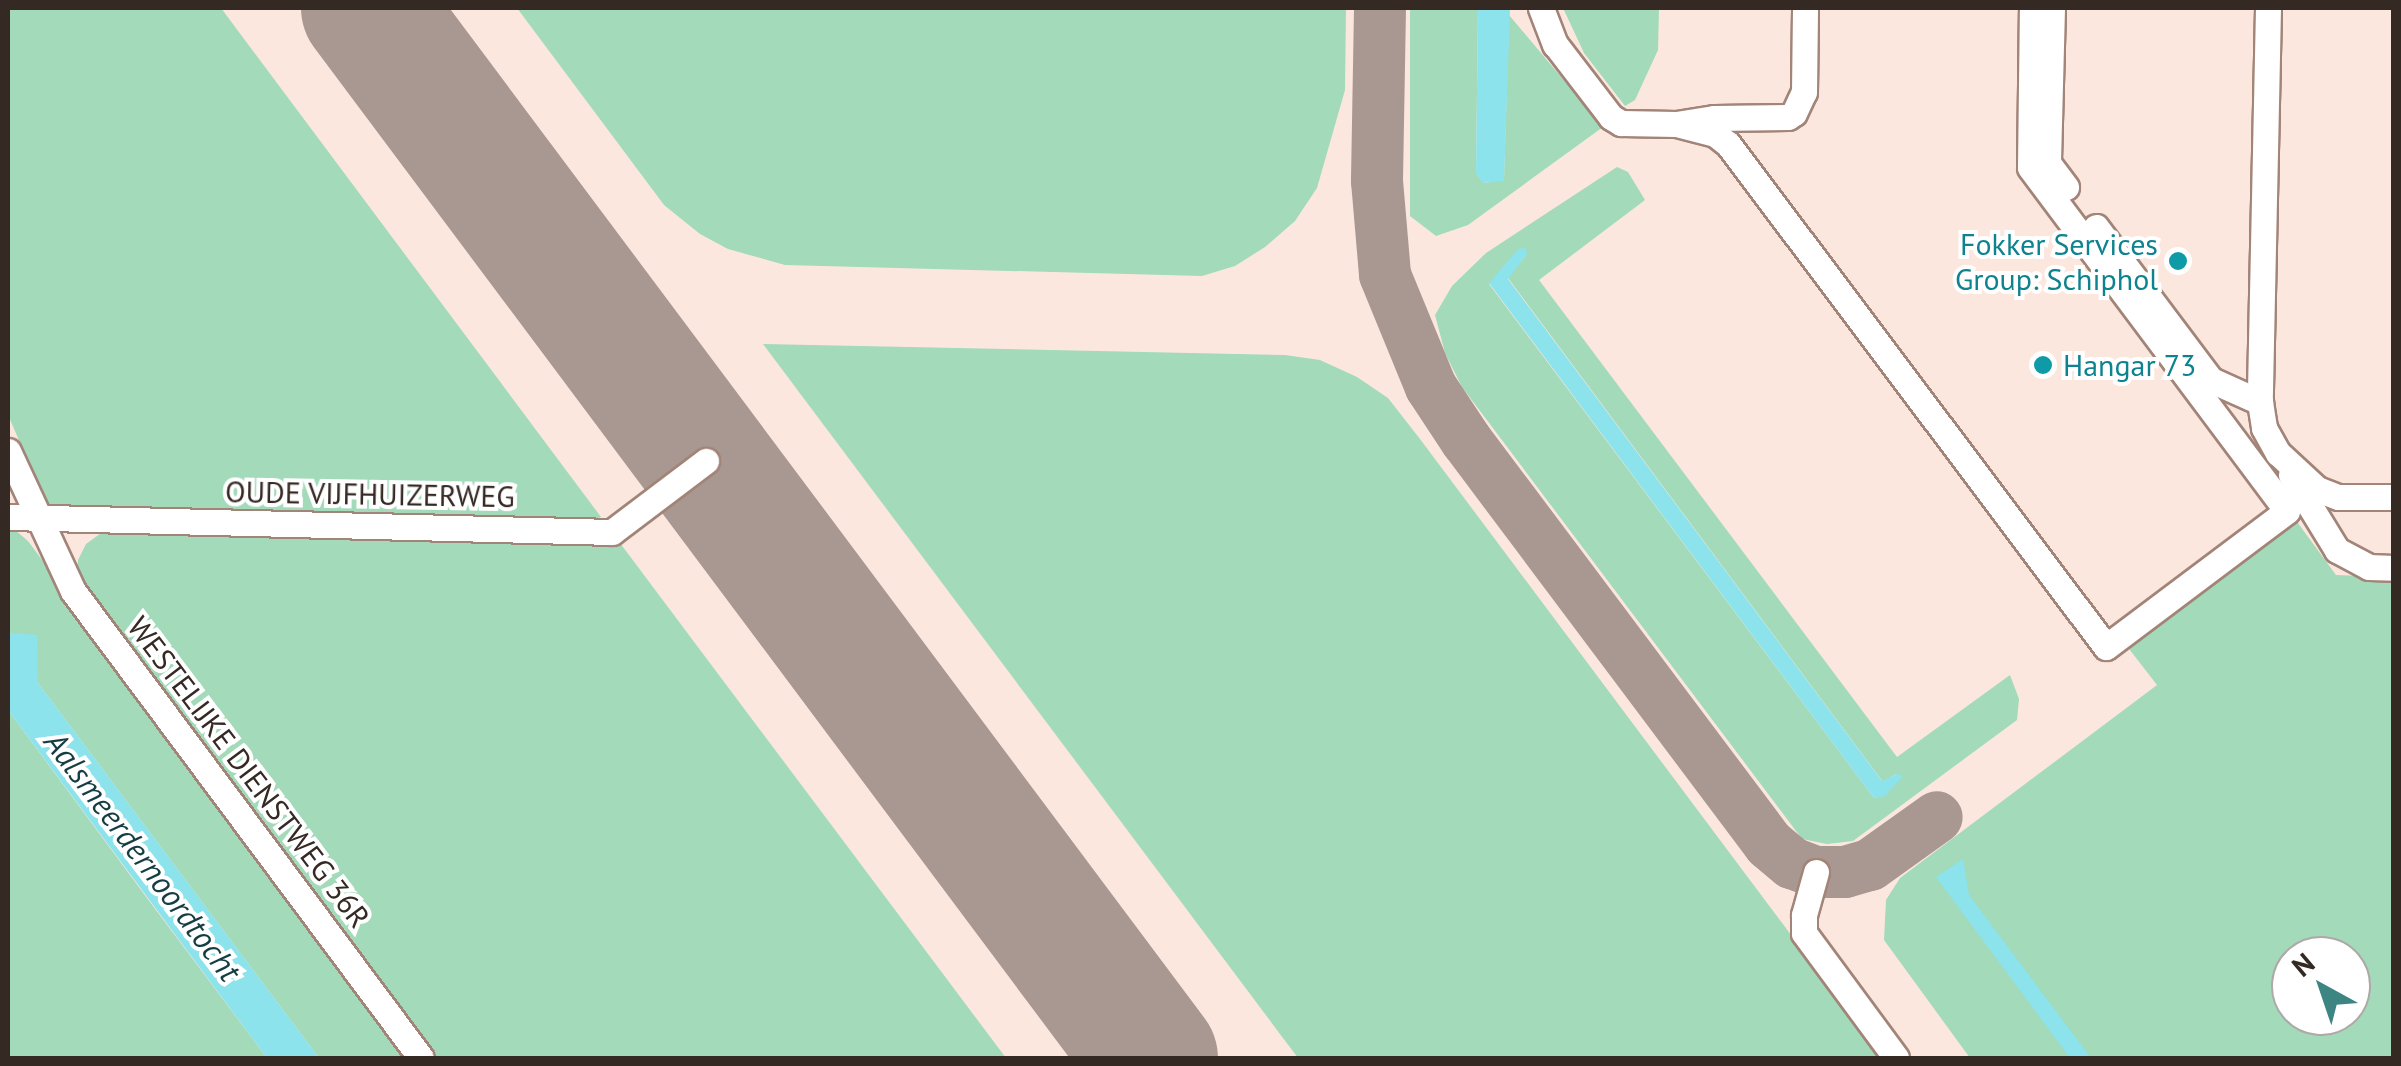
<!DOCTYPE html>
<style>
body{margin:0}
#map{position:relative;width:2401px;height:1066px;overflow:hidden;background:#fce7df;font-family:"PT Sans",sans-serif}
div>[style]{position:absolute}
.green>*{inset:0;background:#a2daba}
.water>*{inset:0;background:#8ce3ec}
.taxiway>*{height:52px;margin:-26px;padding:0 26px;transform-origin:26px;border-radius:26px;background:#a99891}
.runway>*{height:132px;margin:-66px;padding:0 66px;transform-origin:66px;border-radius:66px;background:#a99891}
.roads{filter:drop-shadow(2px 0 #a28478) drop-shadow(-2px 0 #a28478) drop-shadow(0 2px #a28478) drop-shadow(0 -2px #a28478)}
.minor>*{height:25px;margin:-12.5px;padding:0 12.5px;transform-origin:12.5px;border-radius:12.5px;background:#fff}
.dots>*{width:28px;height:28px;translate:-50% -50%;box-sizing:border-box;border:5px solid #fff;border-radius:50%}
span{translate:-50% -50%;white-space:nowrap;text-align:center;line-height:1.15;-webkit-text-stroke:8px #fff;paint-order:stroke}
.culture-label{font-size:30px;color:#0d838f}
.right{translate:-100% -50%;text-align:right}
.left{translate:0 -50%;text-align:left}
.street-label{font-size:30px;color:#352924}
.water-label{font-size:32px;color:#153e42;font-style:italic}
.frame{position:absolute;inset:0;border:10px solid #352924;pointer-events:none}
.north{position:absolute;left:2271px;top:936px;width:100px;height:100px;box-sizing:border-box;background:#fff;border:2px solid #aea9a7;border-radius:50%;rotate:320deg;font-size:28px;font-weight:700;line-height:40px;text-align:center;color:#352924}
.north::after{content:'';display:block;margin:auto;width:35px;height:45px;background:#3d8583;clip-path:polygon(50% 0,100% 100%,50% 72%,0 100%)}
</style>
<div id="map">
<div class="green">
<div style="clip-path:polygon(8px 8px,221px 8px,601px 517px,586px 524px,49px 509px,8px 415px)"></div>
<div style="clip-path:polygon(517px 8px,1346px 8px,1345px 90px,1317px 188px,1295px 221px,1265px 247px,1235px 266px,1202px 276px,785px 265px,728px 249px,700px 234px,664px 205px)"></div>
<div style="clip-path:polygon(1410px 8px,1478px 8px,1476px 173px,1484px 183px,1504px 180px,1509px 15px,1603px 127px,1468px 225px,1436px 236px,1410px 216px)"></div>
<div style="clip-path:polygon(1563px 8px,1659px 8px,1658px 50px,1635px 100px,1625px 106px,1584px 53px)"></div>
<div style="clip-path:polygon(evenodd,1617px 167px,1628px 172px,1645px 200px,1539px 280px,1897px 757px,2010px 675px,2019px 699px,2017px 720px,1853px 841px,1827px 844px,1802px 839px,1462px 387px,1445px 353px,1435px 315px,1452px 286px,1486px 253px,1617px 167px,1527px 254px,1508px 278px,1883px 782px,1896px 774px,1885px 795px,1874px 798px,1489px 284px,1527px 254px)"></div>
<div style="clip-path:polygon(763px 344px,1285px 355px,1320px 360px,1357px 377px,1388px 398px,1420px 439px,1883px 1058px,1298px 1058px)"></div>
<div style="clip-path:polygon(evenodd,2292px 515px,2336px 575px,2393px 577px,2393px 1058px,1970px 1058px,1884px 940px,1886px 900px,1900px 878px,2157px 685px,2123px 641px,2292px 515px,2291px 956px,2351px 956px,2351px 1016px,2291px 1016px,2291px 956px)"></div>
<div style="clip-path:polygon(8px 524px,28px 541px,413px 1058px,319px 1058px,38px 683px,10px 634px,8px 700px)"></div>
<div style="clip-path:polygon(104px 531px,617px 539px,1006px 1058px,430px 1058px,88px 600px,77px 572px,78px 560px,86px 544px)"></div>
<div style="clip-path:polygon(8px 710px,147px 898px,267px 1058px,8px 1058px)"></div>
</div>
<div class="water">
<div style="clip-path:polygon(1478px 8px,1510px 8px,1504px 181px,1483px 183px,1476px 173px)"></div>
<div style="clip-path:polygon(1525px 248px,1527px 254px,1508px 279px,1882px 781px,1897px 774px,1903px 776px,1885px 796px,1874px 798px,1489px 283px,1518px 249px)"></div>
<div style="clip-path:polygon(10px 633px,37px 635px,38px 683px,319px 1058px,267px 1058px,8px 710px)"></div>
<div style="clip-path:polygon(1963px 859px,1969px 895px,2091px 1058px,2070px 1058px,1936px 877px)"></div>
</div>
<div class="taxiway">
<div style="left:1380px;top:8px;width:173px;rotate:91deg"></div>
<div style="left:1377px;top:181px;width:94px;rotate:85.1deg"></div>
<div style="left:1385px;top:275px;width:121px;rotate:67.7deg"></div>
<div style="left:1431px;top:387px;width:64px;rotate:56.6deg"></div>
<div style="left:1466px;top:440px;width:505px;rotate:53.13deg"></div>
<div style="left:1769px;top:844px;width:30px;rotate:40deg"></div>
<div style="left:1792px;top:863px;width:26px;rotate:21deg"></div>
<div style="left:1816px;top:872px;width:29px"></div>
<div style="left:1845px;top:872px;width:26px;rotate:-16deg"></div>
<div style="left:1870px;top:865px;width:82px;rotate:-35.6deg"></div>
</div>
<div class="runway">
<div style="left:367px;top:8px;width:1311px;rotate:53.22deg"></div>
</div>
<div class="roads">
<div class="minor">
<div style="left:1541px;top:8px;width:39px;rotate:69deg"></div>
<div style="left:1555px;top:44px;width:92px;rotate:52.5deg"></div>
<div style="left:1611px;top:117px;width:12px;rotate:31deg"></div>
<div style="left:1621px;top:123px;width:55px;rotate:1deg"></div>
<div style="left:1676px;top:124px;width:38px;rotate:-9deg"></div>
<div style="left:1714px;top:118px;width:74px;rotate:-0.8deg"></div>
<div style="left:1788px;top:117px;width:7px;rotate:-34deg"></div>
<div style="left:1794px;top:113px;width:23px;rotate:-65deg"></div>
<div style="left:1804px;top:92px;width:84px;rotate:-89.3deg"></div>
<div style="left:2052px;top:8px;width:155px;rotate:91.5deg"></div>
<div style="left:2048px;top:163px;width:30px;rotate:53deg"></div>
<div style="left:2268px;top:8px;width:394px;rotate:91.2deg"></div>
<div style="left:2260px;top:402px;width:26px;rotate:81deg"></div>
<div style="left:2264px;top:428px;width:29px;rotate:61deg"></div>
<div style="left:2278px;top:453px;width:53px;rotate:42.7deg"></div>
<div style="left:2317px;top:489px;width:22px;rotate:21deg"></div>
<div style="left:2338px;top:497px;width:56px"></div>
<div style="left:1676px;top:124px;width:40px;rotate:14.4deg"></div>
<div style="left:1715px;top:134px;width:16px;rotate:38deg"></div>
<div style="left:1728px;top:144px;width:629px;rotate:53.08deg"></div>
<div style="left:2106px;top:647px;width:226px;rotate:-36.9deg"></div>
<div style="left:2287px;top:511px;width:429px;rotate:-126.8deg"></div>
<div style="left:2030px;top:167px;width:159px;rotate:-89.3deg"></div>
<div style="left:2096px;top:227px;width:191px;rotate:53.1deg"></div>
<div style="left:2211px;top:380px;width:54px;rotate:24.2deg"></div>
<div style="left:8px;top:451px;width:154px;rotate:65.1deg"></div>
<div style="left:73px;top:591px;width:582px;rotate:53.31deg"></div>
<div style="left:2291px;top:475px;width:88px;rotate:58.5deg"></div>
<div style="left:2337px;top:550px;width:36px;rotate:28deg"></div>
<div style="left:2369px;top:567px;width:25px;rotate:2deg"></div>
<div style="left:8px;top:517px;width:604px;rotate:1.42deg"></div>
<div style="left:612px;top:532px;width:118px;rotate:-37.1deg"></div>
<div style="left:1816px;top:872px;width:45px;rotate:105.6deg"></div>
<div style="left:1804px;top:915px;width:18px;rotate:90deg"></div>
<div style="left:1804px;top:933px;width:155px;rotate:53.6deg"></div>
</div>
</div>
<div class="dots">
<div style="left:2178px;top:261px;background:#0f9aa8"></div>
<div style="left:2043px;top:365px;background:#0f9aa8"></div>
</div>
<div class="culture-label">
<span class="right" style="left:2158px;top:261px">Fokker Services<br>Group: Schiphol</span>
<span class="left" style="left:2063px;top:365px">Hangar 73</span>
</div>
<div class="street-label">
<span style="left:370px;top:494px;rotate:1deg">OUDE VIJFHUIZERWEG</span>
<span style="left:249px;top:772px;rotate:53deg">WESTELIJKE DIENSTWEG 36R</span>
</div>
<div class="water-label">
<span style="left:143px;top:856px;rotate:53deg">Aalsmeerdernoordtocht</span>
</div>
<div class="frame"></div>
<div class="north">N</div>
</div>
